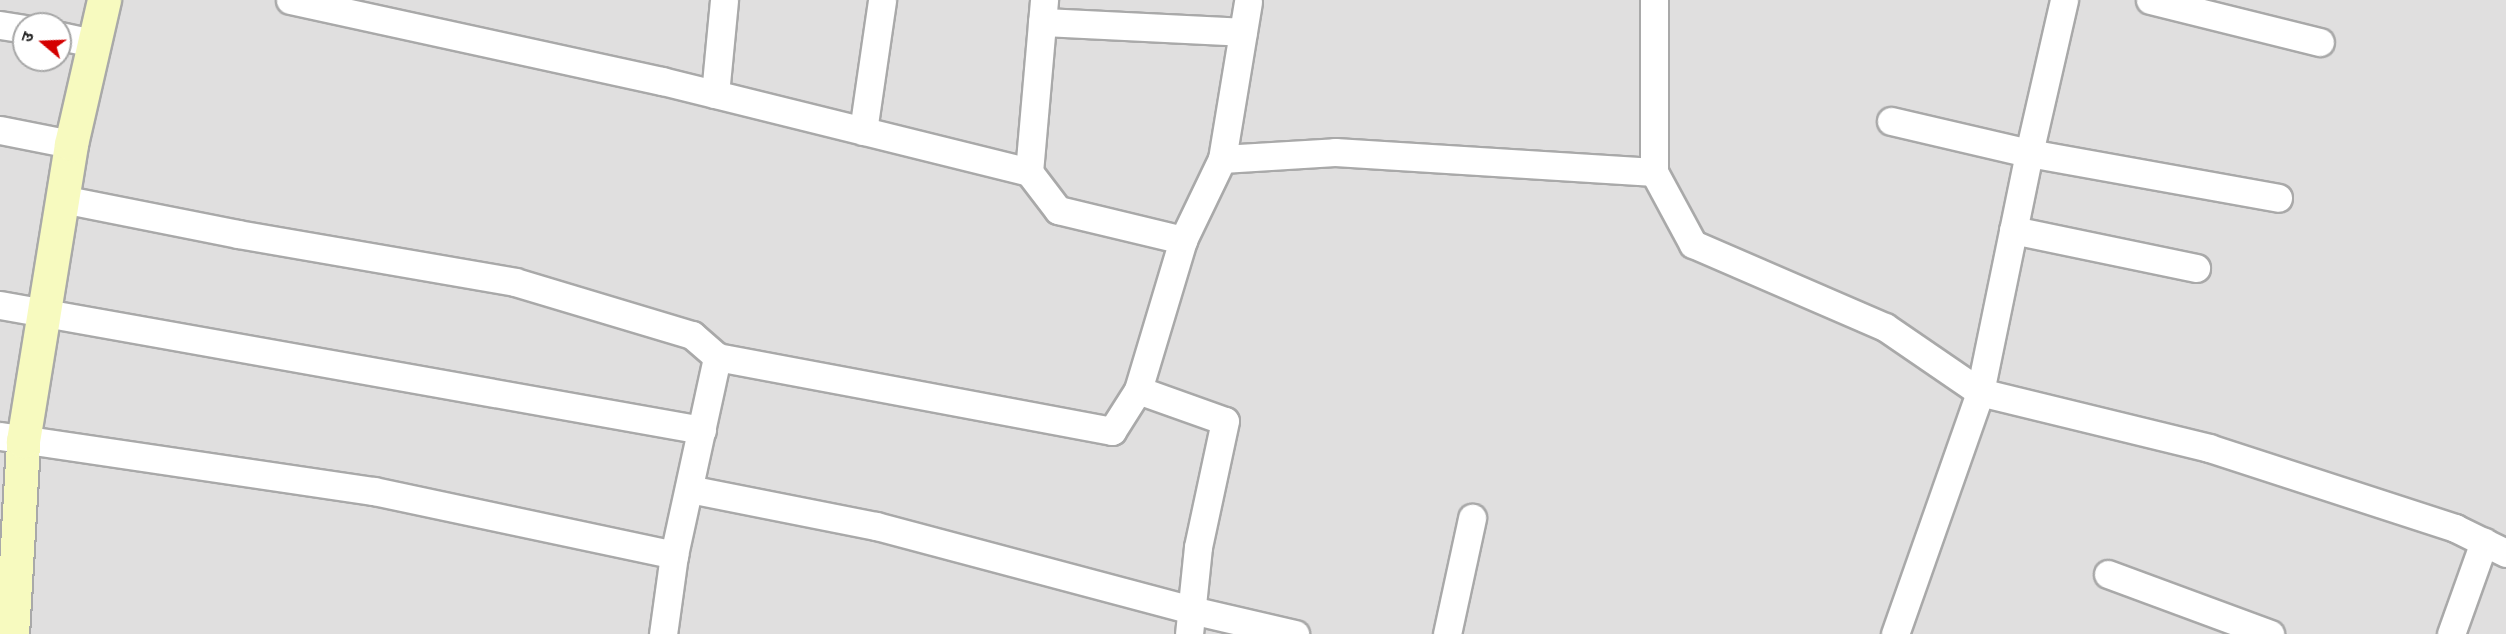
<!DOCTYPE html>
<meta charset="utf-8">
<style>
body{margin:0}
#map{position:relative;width:2506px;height:634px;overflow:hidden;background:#f2efe9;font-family:"Asap Condensed","Noto Sans Devanagari",sans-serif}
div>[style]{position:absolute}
.residential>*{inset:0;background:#e0dfdf}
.roads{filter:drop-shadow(2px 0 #a9a9a9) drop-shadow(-2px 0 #a9a9a9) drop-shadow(0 2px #a9a9a9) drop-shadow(0 -2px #a9a9a9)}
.street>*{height:27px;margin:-13.5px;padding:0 13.5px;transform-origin:13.5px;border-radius:13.5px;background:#fff}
.secondary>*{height:33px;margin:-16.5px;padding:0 16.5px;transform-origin:16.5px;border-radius:16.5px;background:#f7fabf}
span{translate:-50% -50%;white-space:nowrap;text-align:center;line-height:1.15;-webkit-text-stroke:5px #fff;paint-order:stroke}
.north{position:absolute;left:12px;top:12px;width:60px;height:60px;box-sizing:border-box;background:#fff;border:2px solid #a7a7a7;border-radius:50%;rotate:289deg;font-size:16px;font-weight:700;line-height:24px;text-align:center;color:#222}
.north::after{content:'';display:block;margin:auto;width:21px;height:27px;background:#d40000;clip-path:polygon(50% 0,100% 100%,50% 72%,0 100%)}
</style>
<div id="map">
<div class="residential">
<div style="clip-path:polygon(evenodd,0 0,2506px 0,2506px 634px,0 634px,0 0,24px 24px,60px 24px,60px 60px,24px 60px,24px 24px)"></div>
</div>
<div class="roads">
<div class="street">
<div style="left:290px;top:0;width:381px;rotate:12.3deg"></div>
<div style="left:662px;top:81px;width:378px;rotate:13.9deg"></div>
<div style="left:1029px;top:172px;width:48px;rotate:52.7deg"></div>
<div style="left:1058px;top:210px;width:129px;rotate:13.5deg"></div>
<div style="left:1183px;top:240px;width:157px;rotate:106.7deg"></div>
<div style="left:1138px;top:390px;width:92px;rotate:19.6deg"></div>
<div style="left:1225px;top:421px;width:129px;rotate:102.1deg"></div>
<div style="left:1198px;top:547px;width:87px;rotate:95.9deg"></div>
<div style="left:2150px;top:0;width:175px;rotate:13.9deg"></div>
<div style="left:1042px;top:22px;width:201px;rotate:2.8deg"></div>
<div style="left:0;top:25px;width:24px;rotate:9deg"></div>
<div style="left:60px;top:36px;width:33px;rotate:12deg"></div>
<div style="left:715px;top:94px;width:94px;rotate:-84.5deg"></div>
<div style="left:1891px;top:121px;width:142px;rotate:13.1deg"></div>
<div style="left:2029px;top:153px;width:253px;rotate:10.2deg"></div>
<div style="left:0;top:130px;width:72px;rotate:11.2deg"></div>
<div style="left:863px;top:131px;width:132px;rotate:-81.7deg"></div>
<div style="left:1222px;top:159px;width:159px;rotate:-80.6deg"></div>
<div style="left:1029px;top:172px;width:173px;rotate:-85deg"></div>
<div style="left:1654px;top:172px;width:82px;rotate:61.6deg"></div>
<div style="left:1693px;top:244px;width:209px;rotate:23.4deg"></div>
<div style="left:1885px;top:327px;width:115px;rotate:34.4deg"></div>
<div style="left:1980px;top:392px;width:236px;rotate:13.7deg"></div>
<div style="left:2209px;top:448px;width:259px;rotate:18deg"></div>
<div style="left:2455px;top:528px;width:57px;rotate:26.1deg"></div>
<div style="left:62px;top:199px;width:179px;rotate:11.2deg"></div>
<div style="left:238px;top:234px;width:281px;rotate:9.8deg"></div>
<div style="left:515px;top:282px;width:185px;rotate:16.7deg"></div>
<div style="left:692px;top:335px;width:33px;rotate:41deg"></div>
<div style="left:2013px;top:230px;width:187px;rotate:11.7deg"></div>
<div style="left:1183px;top:240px;width:90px;rotate:-64.3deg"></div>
<div style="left:1222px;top:159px;width:113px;rotate:-3.5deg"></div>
<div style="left:1335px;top:152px;width:320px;rotate:3.6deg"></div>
<div style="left:1654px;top:172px;width:172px;rotate:-90deg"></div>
<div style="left:0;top:305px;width:713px;rotate:10.1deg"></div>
<div style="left:0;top:436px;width:378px;rotate:8.4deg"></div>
<div style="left:374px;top:491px;width:307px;rotate:12deg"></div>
<div style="left:674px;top:555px;width:80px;rotate:97.9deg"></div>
<div style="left:689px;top:489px;width:191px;rotate:11.2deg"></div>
<div style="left:876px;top:526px;width:326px;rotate:14.9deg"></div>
<div style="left:1191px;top:610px;width:107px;rotate:13deg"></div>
<div style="left:674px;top:555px;width:203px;rotate:-77.7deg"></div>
<div style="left:717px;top:357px;width:402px;rotate:10.6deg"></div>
<div style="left:1112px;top:431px;width:49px;rotate:-57.6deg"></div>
<div style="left:2108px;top:574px;width:173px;rotate:20.3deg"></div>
<div style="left:1447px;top:634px;width:119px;rotate:-77.8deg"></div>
<div style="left:1895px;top:634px;width:256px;rotate:-70.6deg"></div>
<div style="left:1980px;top:392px;width:244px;rotate:-78.4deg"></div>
<div style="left:2029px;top:153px;width:157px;rotate:-77.1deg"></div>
<div style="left:2451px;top:634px;width:98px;rotate:-70.3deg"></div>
</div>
<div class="secondary">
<div style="left:12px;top:634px;width:193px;rotate:-86.7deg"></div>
<div style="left:23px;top:441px;width:301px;rotate:-80.8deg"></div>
<div style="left:71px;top:144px;width:148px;rotate:-77.1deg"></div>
</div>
</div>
<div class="north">उ</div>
</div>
